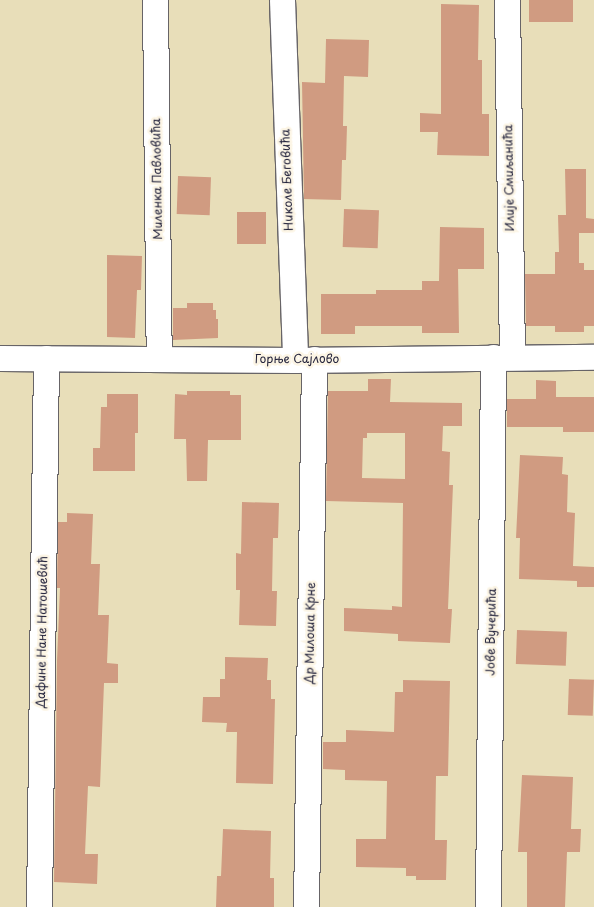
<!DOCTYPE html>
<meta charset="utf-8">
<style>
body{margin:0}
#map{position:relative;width:594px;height:907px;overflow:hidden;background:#e8deb9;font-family:"Playpen Sans",sans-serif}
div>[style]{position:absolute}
.building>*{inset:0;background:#d09b81;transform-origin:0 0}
.roads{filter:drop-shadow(1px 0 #676467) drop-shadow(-1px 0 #676467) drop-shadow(0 1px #676467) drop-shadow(0 -1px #676467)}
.minor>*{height:25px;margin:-12.5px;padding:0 12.5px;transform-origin:12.5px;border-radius:12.5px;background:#fff}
span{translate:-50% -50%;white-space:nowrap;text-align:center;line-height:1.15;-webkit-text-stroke:5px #fcf5e5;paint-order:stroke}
.street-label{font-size:12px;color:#22223b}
</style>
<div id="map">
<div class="building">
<div style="left:529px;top:0;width:44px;height:22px"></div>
<div style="clip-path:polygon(441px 4px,479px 5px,478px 60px,482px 60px,482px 114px,489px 114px,489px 156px,437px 155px,438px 132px,420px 132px,420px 113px,441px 114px)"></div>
<div style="clip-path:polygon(326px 39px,369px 40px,368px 77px,344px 76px,343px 126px,347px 126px,346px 160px,342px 160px,341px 200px,304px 199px,302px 82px,325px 83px)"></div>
<div style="clip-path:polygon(565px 169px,586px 169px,586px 218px,594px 219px,594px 233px,579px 233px,579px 263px,584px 263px,584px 270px,594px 270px,594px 326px,584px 326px,584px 332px,555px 332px,555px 326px,526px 326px,525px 274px,555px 274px,555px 252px,559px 252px,558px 215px,566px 215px)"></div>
<div style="left:178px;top:176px;width:33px;height:38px;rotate:2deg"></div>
<div style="left:344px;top:209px;width:35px;height:38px;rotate:2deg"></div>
<div style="left:237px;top:212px;width:29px;height:32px"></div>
<div style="clip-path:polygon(440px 227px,484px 228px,484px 269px,458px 269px,459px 333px,422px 333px,422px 326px,355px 326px,355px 334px,321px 334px,321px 294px,376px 294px,376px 290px,422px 290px,422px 281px,439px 281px)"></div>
<div style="clip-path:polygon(107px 255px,142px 256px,141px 290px,137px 290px,135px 338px,107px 337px)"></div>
<div style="clip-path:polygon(187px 303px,213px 303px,213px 310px,216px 310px,216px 319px,218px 319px,218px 338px,173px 340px,173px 308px,187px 308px)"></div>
<div style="clip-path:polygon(evenodd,368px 379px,391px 379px,390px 402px,462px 403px,462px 426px,443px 426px,442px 451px,450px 452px,449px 485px,453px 485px,448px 609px,452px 609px,450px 643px,398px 641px,398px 634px,344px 631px,344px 608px,392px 610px,392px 606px,402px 607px,403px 503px,326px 501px,328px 391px,368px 391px,368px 379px,367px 433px,405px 433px,405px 479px,362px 478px,363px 438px,367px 438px,367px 433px)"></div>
<div style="clip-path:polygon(536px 380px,556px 381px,556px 397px,594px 397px,594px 432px,563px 432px,563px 427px,507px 427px,507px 399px,536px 399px)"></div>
<div style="clip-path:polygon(187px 391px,230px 391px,230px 395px,241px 395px,241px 440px,208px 440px,207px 481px,187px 481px,186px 439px,174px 439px,175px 394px,187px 395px)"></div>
<div style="clip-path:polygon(107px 394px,138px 394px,138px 433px,135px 433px,135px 471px,93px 471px,93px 448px,100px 448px,101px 407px,107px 407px)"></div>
<div style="clip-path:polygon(520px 455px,563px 457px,562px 474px,568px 475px,567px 512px,575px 513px,573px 566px,594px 567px,594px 587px,577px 587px,577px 581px,519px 579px,520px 538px,516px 538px)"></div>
<div style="clip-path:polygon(242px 502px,279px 503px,278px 538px,273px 538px,272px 591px,277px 591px,276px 626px,239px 625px,240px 590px,236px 590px,236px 553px,241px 554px)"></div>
<div style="clip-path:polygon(67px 513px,93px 514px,91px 564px,100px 564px,98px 615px,109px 615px,107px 663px,118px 664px,118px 683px,104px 683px,100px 787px,88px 786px,85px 854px,98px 854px,97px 884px,54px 882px,57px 661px,60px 588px,57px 588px,58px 522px,67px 522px)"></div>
<div style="left:517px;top:630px;width:50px;height:34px;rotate:2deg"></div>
<div style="clip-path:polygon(225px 657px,268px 658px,267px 680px,271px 680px,271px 699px,275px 699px,273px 784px,236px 783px,237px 732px,226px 732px,227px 723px,202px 722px,203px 697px,220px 697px,220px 679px,225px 679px)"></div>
<div style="left:569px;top:679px;width:25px;height:36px;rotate:2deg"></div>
<div style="clip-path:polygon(403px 680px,450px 681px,448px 776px,436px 776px,435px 840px,447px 840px,446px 880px,416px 880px,416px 876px,406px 876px,406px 868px,356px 867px,356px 839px,386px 839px,387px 781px,345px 780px,345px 770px,323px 769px,323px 742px,346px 742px,346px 730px,394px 732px,395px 692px,403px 692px)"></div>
<div style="clip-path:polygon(522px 775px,573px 777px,571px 829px,581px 829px,580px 852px,567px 852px,565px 907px,527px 907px,527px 852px,518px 852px)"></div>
<div style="clip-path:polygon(223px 829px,271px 831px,270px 878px,274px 878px,274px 907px,216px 907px,217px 876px,221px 876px)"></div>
</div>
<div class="roads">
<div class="minor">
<div style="left:155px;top:0;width:358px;rotate:89.4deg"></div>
<div style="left:282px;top:0;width:360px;rotate:87.9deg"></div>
<div style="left:507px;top:0;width:356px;rotate:89.2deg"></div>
<div style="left:0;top:358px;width:295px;rotate:0.4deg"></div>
<div style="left:295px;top:360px;width:299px;rotate:-0.6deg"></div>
<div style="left:39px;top:907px;width:549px;rotate:-89.27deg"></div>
<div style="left:306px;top:907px;width:548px;rotate:-89.16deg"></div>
<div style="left:488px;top:907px;width:550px;rotate:-89.48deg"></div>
</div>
</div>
<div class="street-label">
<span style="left:509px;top:178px;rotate:-91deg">Илије Смиљанића</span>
<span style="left:157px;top:179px;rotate:-91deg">Миленка Павловића</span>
<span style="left:287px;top:180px;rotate:-92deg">Николе Беговића</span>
<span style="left:297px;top:359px">Горње Сајлово</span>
<span style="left:42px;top:632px;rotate:-89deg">Дафине Нане Натошевић</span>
<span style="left:491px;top:632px;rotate:-89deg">Јове Вучерића</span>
<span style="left:310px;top:633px;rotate:-89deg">Др Милоша Крне</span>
</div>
</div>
